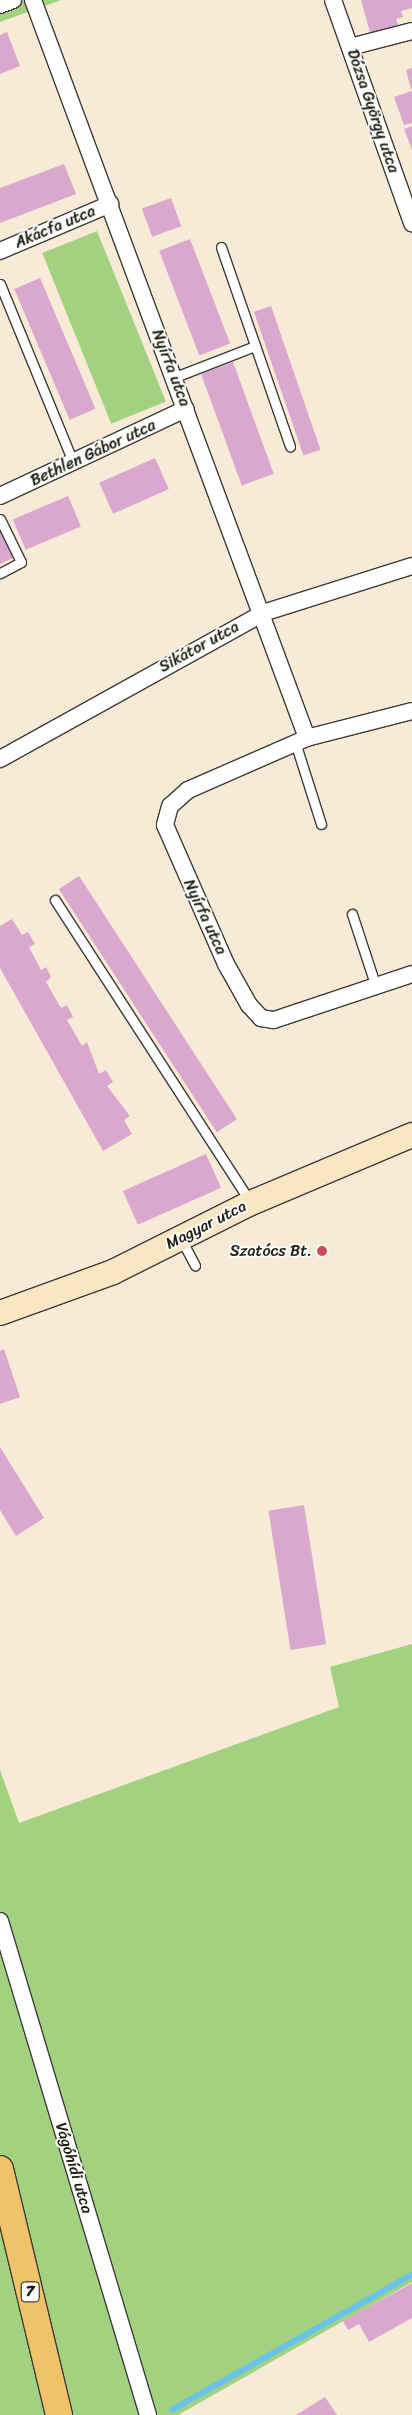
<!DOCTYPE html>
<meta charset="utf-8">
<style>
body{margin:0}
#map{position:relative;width:412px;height:2415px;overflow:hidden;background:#f7ead7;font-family:Sriracha,sans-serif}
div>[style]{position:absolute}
.green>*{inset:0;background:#a2d280;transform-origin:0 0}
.stream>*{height:5.5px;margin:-2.75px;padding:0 2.75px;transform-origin:2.75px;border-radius:2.75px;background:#6ac3e7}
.building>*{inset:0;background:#daa7ce;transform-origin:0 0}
.roads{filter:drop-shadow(1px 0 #3d3b38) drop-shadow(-1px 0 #3d3b38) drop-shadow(0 1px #3d3b38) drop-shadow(0 -1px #3d3b38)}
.lane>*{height:9px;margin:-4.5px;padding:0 4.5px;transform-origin:4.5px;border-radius:4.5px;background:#fff}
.street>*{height:16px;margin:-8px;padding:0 8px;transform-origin:8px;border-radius:8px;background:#fff}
.secondary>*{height:24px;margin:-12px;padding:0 12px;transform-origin:12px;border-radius:12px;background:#f9e7c3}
.primary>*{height:26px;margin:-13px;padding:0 13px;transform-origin:13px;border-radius:13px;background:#f0c369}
.dots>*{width:14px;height:14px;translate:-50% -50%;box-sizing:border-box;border:2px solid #fdfcf7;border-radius:50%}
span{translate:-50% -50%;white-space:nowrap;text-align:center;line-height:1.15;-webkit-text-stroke:4px #fdfcf7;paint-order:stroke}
.shield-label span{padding:1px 4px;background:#fdfcf7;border:1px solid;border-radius:4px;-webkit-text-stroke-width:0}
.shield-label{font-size:15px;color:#1c1c1c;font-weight:700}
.street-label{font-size:16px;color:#1c1c1c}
.poi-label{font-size:16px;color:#1c1c1c}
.right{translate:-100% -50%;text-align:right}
</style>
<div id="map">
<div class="green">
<div style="clip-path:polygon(0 0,61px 0,0 22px)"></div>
<div style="left:97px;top:231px;width:184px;height:59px;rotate:68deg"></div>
<div style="clip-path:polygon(412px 1644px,412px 2282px,178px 2415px,0 2415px,0 1770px,19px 1823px,339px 1707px,330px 1667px)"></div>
</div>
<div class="stream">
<div style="left:172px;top:2410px;width:275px;rotate:-29.4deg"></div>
</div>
<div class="building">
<div style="clip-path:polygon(361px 0,412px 0,412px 8px,401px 11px,403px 17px,396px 19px,399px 28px,371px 36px)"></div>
<div style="clip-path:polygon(7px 32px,20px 66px,0 74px,0 35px)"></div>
<div style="clip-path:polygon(412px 68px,412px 89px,411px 89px,406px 70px)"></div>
<div style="clip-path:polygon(412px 91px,412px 123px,404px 125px,394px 97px)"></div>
<div style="clip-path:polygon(412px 126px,412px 150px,404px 129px)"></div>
<div style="clip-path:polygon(64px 164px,76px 194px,0 223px,0 188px)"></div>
<div style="left:171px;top:198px;width:30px;height:31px;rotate:70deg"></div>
<div style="left:190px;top:239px;width:112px;height:33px;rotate:69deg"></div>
<div style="left:40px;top:278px;width:142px;height:28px;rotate:67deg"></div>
<div style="left:271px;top:306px;width:152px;height:18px;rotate:71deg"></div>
<div style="left:233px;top:362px;width:119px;height:34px;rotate:70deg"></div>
<div style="left:155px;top:458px;width:34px;height:61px;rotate:66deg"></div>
<div style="left:68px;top:496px;width:33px;height:60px;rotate:67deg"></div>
<div style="clip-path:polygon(0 529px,13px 558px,0 564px)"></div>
<div style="left:79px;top:876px;width:290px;height:24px;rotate:57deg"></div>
<div style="clip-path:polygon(12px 919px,22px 935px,28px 932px,35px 944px,29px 947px,41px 970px,46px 967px,51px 977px,46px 982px,61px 1008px,67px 1005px,73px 1017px,67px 1020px,82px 1046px,87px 1042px,99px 1074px,106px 1070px,113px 1082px,107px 1086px,130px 1116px,124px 1120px,132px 1134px,103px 1151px,0 968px,0 926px)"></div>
<div style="left:206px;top:1154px;width:37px;height:91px;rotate:66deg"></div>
<div style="clip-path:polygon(4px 1349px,20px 1397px,0 1404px,0 1351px)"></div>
<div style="clip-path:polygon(0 1447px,44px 1518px,16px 1536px,0 1510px)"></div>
<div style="left:304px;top:1505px;width:141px;height:36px;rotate:81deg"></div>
<div style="clip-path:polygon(412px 2283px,412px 2318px,369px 2342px,359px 2324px,348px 2330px,343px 2321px)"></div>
<div style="clip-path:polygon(325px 2397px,337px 2415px,296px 2415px)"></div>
</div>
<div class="roads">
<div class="lane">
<div style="left:221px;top:247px;width:211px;rotate:70.9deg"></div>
<div style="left:0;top:284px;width:192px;rotate:67.7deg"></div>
<div style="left:175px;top:377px;width:86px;rotate:-21.2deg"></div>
<div style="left:0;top:519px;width:48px;rotate:64deg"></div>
<div style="left:21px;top:562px;width:24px;rotate:152deg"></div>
<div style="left:295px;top:742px;width:86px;rotate:72.4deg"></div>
<div style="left:55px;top:900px;width:359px;rotate:57.1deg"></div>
<div style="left:352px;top:914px;width:77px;rotate:71.8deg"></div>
<div style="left:181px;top:1239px;width:30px;rotate:62deg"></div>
</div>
<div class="street">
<div style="left:33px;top:0;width:787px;rotate:69.63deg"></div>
<div style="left:333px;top:0;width:237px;rotate:70.5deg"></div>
<div style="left:0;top:5px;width:14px;rotate:-21deg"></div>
<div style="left:350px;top:47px;width:64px;rotate:-14.5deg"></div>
<div style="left:0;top:251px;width:120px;rotate:-23.1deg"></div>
<div style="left:0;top:496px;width:205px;rotate:-25.1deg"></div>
<div style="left:412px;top:711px;width:108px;rotate:165.6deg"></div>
<div style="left:307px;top:738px;width:130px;rotate:156.4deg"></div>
<div style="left:188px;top:790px;width:24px;rotate:138deg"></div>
<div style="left:170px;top:806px;width:20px;rotate:105deg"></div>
<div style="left:165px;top:825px;width:152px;rotate:66.3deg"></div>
<div style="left:226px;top:964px;width:47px;rotate:60.7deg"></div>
<div style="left:249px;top:1005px;width:18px;rotate:47deg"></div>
<div style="left:261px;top:1018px;width:13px;rotate:9deg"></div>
<div style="left:274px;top:1020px;width:145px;rotate:-18.4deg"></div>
<div style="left:0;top:759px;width:301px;rotate:-29deg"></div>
<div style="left:263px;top:613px;width:156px;rotate:-17.5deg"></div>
<div style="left:0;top:1921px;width:516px;rotate:73.32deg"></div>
</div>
<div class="secondary">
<div style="left:0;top:1313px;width:120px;rotate:-19.9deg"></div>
<div style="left:113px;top:1272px;width:154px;rotate:-26.6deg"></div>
<div style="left:251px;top:1203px;width:175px;rotate:-22.9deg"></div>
</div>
<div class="primary">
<div style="left:0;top:2169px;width:253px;rotate:76.5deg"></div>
</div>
</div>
<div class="dots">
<div style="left:322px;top:1251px;background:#d1495b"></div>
</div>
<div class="shield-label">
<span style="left:30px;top:2292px">7</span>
</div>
<div class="street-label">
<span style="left:373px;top:111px;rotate:71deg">Dózsa György utca</span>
<span style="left:55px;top:227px;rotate:-23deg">Akácfa utca</span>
<span style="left:171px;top:368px;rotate:69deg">Nyírfa utca</span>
<span style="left:93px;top:453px;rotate:-25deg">Bethlen Gábor utca</span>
<span style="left:199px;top:647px;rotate:-29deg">Sikátor utca</span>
<span style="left:205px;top:917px;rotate:65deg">Nyírfa utca</span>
<span style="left:206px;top:1225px;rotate:-27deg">Magyar utca</span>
<span style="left:74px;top:2168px;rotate:73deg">Vágóhídi utca</span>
</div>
<div class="poi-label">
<span class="right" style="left:312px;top:1251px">Szatócs Bt.</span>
</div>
</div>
